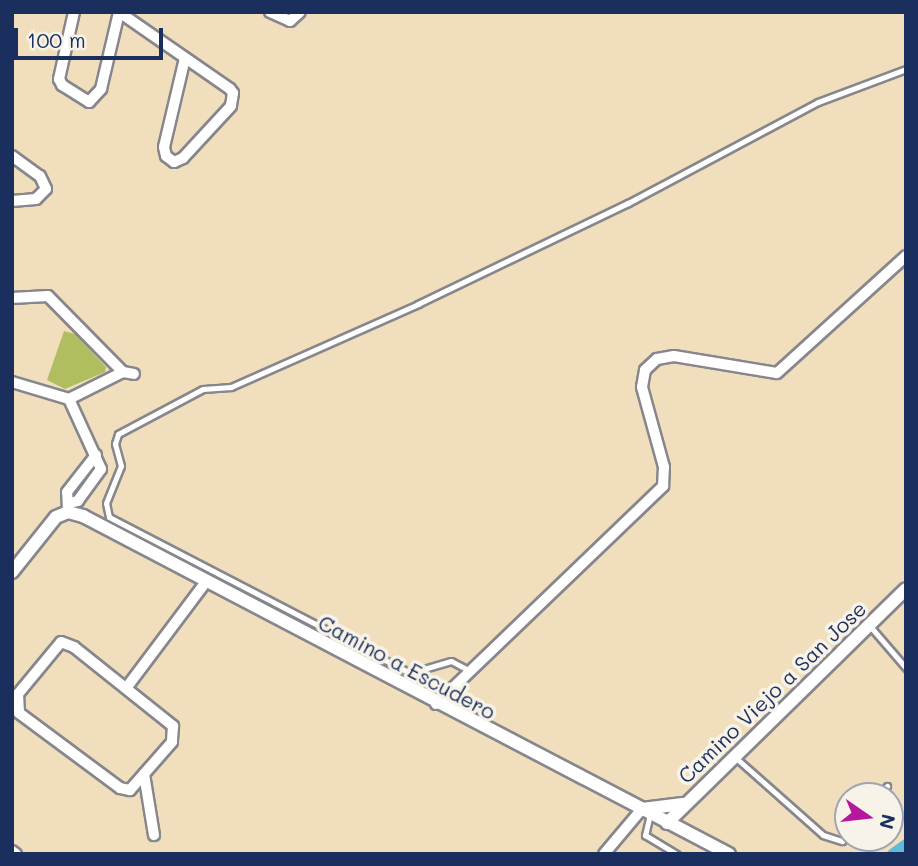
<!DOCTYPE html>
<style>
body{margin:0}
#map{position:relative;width:918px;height:866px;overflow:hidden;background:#f0debc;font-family:Mali,sans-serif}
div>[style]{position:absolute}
.green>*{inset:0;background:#b1be60}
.canal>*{height:10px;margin:-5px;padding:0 5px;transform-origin:5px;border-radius:5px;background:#5dbbdb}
.path>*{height:2px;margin-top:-1px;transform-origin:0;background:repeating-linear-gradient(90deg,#86868d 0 5px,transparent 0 10px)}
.roads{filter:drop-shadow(2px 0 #86868d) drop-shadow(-2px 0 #86868d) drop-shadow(0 2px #86868d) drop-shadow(0 -2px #86868d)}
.service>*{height:5px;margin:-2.5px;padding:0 2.5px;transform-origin:2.5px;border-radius:2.5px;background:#fff}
.minor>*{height:10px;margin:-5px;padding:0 5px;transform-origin:5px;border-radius:5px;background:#fff}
.tertiary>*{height:12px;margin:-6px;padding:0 6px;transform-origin:6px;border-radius:6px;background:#fff}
span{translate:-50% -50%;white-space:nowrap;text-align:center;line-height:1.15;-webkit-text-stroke:7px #f7f3e8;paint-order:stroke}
.street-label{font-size:21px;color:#1b2f5e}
.frame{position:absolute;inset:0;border:14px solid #1b2f5e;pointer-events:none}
.north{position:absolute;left:834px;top:782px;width:70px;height:70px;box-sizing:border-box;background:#f7f3e8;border:2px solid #9fa5b1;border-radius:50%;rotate:104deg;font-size:19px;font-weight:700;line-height:28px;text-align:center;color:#1b2f5e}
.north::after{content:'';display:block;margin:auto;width:24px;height:32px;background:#b5179e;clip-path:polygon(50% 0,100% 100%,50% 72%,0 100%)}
.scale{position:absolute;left:14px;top:28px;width:149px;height:32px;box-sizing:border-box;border:4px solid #1b2f5e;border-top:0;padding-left:9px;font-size:21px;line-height:24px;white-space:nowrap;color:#1b2f5e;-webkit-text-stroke:5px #f7f3e8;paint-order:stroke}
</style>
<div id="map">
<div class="green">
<div style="clip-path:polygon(64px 331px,75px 334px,106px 367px,105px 372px,65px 389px,47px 380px)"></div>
</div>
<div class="canal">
<div style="left:892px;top:854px;width:17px;rotate:-36deg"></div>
</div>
<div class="path">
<div style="left:904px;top:854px;width:3px;rotate:-45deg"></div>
</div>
<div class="roads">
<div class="service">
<div style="left:869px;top:625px;width:57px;rotate:49.3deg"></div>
<div style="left:470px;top:671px;width:21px;rotate:-152deg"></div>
<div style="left:451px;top:661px;width:43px;rotate:163.7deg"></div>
<div style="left:410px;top:673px;width:339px;rotate:-152.6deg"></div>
<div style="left:109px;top:517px;width:14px;rotate:-102deg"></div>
<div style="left:106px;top:503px;width:40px;rotate:-68deg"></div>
<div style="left:121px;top:466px;width:23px;rotate:-105deg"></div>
<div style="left:115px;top:444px;width:10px;rotate:-73deg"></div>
<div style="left:118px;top:434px;width:96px;rotate:-27.9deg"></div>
<div style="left:203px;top:389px;width:28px;rotate:-4deg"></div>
<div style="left:231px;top:387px;width:205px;rotate:-23.9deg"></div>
<div style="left:418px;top:304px;width:233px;rotate:-25.7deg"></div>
<div style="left:628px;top:203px;width:215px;rotate:-28deg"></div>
<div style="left:818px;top:102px;width:94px;rotate:-20.6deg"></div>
<div style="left:736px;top:758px;width:116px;rotate:41.5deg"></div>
<div style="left:823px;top:835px;width:20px;rotate:18deg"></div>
<div style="left:842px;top:841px;width:8px;rotate:-45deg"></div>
<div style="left:879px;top:796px;width:13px;rotate:-51deg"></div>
<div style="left:650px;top:814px;width:22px;rotate:103deg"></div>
<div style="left:645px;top:835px;width:37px;rotate:31deg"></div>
</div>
<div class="minor">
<div style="left:74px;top:12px;width:69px;rotate:102.6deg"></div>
<div style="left:59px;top:79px;width:7px;rotate:63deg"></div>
<div style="left:62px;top:85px;width:32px;rotate:32deg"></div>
<div style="left:89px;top:102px;width:18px;rotate:-47deg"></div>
<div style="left:101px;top:89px;width:79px;rotate:-76.8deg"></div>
<div style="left:119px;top:12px;width:135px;rotate:34.7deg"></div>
<div style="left:230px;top:89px;width:5px;rotate:53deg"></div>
<div style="left:233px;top:93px;width:13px;rotate:99deg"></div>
<div style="left:231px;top:106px;width:71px;rotate:132.7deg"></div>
<div style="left:183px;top:158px;width:10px;rotate:156deg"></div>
<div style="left:174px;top:162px;width:10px;rotate:-143deg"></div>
<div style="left:166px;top:156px;width:9px;rotate:-103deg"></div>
<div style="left:164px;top:147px;width:91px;rotate:-76.7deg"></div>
<div style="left:270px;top:12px;width:22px;rotate:24deg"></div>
<div style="left:290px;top:21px;width:13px;rotate:-42deg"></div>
<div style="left:12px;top:156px;width:34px;rotate:36deg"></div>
<div style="left:40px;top:176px;width:14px;rotate:65deg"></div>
<div style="left:46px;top:189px;width:14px;rotate:135deg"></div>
<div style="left:36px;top:199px;width:24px;rotate:175deg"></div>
<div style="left:12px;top:298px;width:36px;rotate:-3deg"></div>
<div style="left:48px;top:296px;width:107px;rotate:45.4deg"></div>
<div style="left:123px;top:372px;width:11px;rotate:10deg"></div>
<div style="left:12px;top:382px;width:59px;rotate:16.6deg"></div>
<div style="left:69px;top:399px;width:60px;rotate:-26.6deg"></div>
<div style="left:69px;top:399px;width:77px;rotate:65.4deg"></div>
<div style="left:101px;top:469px;width:39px;rotate:126deg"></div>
<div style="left:78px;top:501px;width:9px;rotate:167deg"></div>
<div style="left:68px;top:509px;width:17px;rotate:-93deg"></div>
<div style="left:67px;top:492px;width:47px;rotate:-51.9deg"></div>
<div style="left:61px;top:642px;width:14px;rotate:21deg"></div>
<div style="left:74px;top:647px;width:127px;rotate:38.6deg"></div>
<div style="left:173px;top:726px;width:16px;rotate:94deg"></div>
<div style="left:172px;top:742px;width:64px;rotate:131.2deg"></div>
<div style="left:130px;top:790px;width:10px;rotate:-169deg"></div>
<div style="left:120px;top:788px;width:126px;rotate:-143.4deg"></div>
<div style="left:19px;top:713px;width:19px;rotate:-93deg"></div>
<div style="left:18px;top:694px;width:67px;rotate:-50.4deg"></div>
<div style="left:127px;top:687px;width:130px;rotate:-53.1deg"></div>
<div style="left:436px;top:704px;width:315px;rotate:-43.8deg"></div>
<div style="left:663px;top:486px;width:19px;rotate:-87deg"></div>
<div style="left:664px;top:467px;width:83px;rotate:-105.4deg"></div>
<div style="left:642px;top:387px;width:17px;rotate:-80deg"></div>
<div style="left:645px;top:370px;width:16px;rotate:-43deg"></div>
<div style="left:657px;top:359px;width:17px;rotate:-10deg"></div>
<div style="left:674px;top:356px;width:104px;rotate:9.4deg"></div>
<div style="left:777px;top:373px;width:174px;rotate:-42.2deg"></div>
<div style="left:144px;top:774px;width:62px;rotate:80.7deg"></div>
<div style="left:12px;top:851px;width:5px;rotate:37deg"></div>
<div style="left:604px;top:854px;width:57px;rotate:-49.9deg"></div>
</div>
<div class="tertiary">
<div style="left:12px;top:572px;width:70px;rotate:-51.3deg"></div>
<div style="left:56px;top:517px;width:13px;rotate:-23deg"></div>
<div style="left:68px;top:512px;width:16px;rotate:15deg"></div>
<div style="left:83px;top:516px;width:729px;rotate:27.62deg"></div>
<div style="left:642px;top:809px;width:41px;rotate:-7deg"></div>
<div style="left:667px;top:823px;width:334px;rotate:-44.4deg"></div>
</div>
</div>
<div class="street-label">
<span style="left:407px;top:667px;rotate:28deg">Camino a Escudero</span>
<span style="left:772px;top:692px;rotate:-44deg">Camino Viejo a San Jose</span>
</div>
<div class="frame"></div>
<div class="north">N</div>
<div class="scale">100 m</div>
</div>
